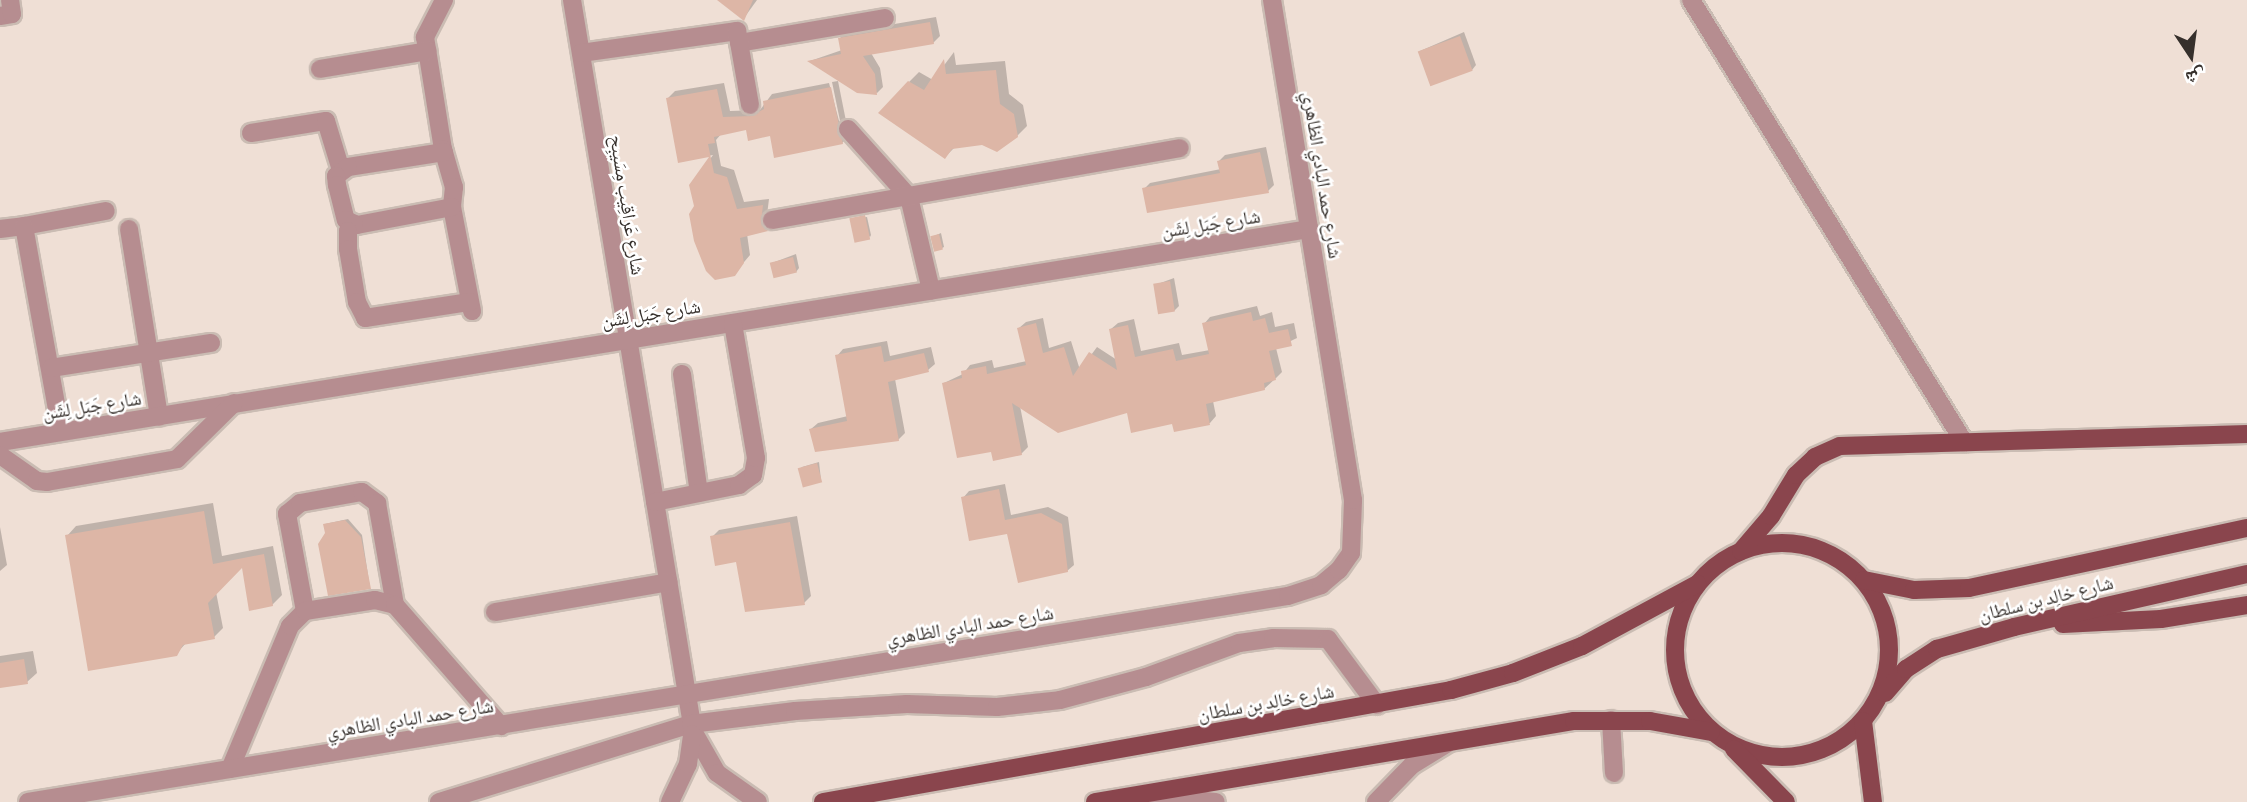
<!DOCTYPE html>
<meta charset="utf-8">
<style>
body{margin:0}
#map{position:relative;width:2247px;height:802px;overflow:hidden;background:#efdfd5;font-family:"Crimson Pro","Noto Naskh Arabic",serif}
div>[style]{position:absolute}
.shadow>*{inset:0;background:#0003}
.building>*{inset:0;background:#ddb6a6;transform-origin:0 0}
.roads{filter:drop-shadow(2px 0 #cabcb3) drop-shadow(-2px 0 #cabcb3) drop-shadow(0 2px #cabcb3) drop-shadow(0 -2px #cabcb3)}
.minor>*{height:18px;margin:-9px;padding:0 9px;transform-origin:9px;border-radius:9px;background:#b68d90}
.major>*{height:18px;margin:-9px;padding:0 9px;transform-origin:9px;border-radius:9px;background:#8a454d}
.major>.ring{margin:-9px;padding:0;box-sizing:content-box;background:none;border:18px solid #8a454d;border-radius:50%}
span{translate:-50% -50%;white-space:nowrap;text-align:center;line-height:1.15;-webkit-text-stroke:5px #fff;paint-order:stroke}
.street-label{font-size:19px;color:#36302c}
.north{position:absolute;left:2156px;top:21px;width:70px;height:70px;-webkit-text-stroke:5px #fff;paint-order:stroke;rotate:167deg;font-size:19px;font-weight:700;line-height:28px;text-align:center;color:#36302c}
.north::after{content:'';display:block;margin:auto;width:24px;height:32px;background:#36302c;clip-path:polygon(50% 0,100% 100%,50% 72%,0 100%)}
</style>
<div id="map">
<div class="shadow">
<div style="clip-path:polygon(721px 0,757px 0,744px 18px)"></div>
<div style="clip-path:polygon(936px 17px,940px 36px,933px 43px,871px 53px,880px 68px,883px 87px,877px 93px,810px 61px,842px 50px,840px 38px,847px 32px)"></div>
<div style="clip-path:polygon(1464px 32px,1476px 65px,1472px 70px,1420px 51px)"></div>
<div style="clip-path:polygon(954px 52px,956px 65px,1005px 61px,1009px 94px,1023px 105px,1027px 126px,1017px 136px,955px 147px,945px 157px,909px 82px,919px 72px,933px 80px)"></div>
<div style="clip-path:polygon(838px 81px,849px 136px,842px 143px,747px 128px,722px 133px,716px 140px,721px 166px,734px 170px,744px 202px,769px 199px,767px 215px,774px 222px,747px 234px,750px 255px,734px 274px,696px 206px,691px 185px,713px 155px,680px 161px,668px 98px,675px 91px,724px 83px,730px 111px,760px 110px,772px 94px,829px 83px,844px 140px,832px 82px)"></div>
<div style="clip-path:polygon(1266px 147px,1274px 185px,1268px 191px,1144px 189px,1150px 183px,1221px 169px,1219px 161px,1225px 155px)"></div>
<div style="clip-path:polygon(867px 217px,871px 235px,870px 237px,851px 219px)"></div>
<div style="clip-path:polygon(941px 233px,944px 247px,942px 248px,932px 237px)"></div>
<div style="clip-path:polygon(796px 254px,799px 268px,796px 272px,772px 263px)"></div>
<div style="clip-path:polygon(1174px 278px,1179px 306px,1174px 311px,1155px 285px)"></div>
<div style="clip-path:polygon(1257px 306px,1260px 316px,1272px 312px,1275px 327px,1294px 323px,1297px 338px,1276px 348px,1282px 372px,1276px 378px,1264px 389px,1213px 401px,1216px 416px,1210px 423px,1174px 422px,1128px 410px,1020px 406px,1028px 447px,1021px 454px,992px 450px,944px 383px,963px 374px,970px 365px,992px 360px,994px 368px,1027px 361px,1019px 328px,1026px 322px,1043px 318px,1049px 348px,1071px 341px,1080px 370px,1097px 347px,1117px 360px,1111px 329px,1118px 323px,1134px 319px,1141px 351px,1179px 343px,1182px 355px,1210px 350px,1204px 324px,1210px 317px)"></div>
<div style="clip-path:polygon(887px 341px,890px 356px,931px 347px,935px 364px,928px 370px,895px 379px,905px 433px,898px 440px,811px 429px,818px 423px,848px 416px,837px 356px,843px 349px)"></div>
<div style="clip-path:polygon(819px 462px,821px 480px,800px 469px,802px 467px)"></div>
<div style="clip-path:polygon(1005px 484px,1011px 515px,1048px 507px,1068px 517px,1074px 565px,1067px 571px,963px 498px,969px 491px)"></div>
<div style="clip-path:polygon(213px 503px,222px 556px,273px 546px,282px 595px,272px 605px,243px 565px,216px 592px,223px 628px,214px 637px,187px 642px,176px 654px,67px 536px,76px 526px)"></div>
<div style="clip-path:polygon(797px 516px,811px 596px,804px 603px,737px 560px,712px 537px,719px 530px)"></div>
<div style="clip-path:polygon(348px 519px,362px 535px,370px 588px,325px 524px)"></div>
<div style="clip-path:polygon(0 527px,7px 565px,0 571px)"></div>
<div style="clip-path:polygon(33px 651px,37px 673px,27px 682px,0 687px,0 656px)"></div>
</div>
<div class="building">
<div style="clip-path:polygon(717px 0,753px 0,744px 21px)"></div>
<div style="clip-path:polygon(930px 22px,934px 44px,863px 56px,875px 74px,877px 95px,857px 93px,807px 61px,841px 54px,838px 38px)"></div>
<div style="left:1460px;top:36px;width:37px;height:45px;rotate:70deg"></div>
<div style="clip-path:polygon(944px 59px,946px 74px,996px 70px,1000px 104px,1014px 114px,1018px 137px,997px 152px,982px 145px,952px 149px,945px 159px,878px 113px,908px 81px,924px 90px)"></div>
<div style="clip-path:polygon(831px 87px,843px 144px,774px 158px,770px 136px,748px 141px,746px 130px,714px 137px,715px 143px,708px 144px,714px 173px,727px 177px,737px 209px,763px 205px,761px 223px,768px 231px,740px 238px,744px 263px,735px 276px,715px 280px,706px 271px,694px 241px,689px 214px,694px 206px,689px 185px,709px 157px,678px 163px,666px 98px,717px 89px,723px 117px,751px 116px,764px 109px,763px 101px)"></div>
<div style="clip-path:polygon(1260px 152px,1269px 193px,1147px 213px,1142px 188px,1220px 173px,1217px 161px)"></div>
<div style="left:865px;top:215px;width:25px;height:16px;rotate:78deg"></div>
<div style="left:939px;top:234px;width:16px;height:9px;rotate:76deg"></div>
<div style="left:793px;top:257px;width:16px;height:24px;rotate:76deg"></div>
<div style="left:1170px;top:281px;width:31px;height:17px;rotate:81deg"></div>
<div style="clip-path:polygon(1251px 312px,1253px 321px,1265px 318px,1269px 333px,1288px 329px,1292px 346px,1269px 351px,1276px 380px,1264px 383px,1265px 390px,1206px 404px,1210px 425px,1174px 432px,1172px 424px,1131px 433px,1127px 413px,1058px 433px,1012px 403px,1022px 455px,993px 461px,991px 452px,957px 458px,942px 383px,962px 378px,961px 371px,986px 366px,987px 374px,1026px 365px,1017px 328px,1036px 323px,1043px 353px,1064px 347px,1073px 376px,1089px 352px,1117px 370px,1109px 329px,1128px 325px,1135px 357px,1173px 349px,1176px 361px,1209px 354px,1202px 323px)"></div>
<div style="clip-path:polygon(881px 346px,884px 362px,924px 353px,929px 372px,888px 382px,899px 441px,815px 452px,809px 429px,847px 421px,835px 355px)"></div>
<div style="left:817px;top:463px;width:20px;height:20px;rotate:75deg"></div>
<div style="clip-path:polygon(999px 489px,1005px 520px,1041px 513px,1062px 524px,1068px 572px,1018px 583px,1007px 534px,969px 541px,961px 497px)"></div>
<div style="clip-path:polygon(204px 511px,213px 564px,264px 554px,273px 606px,249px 611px,242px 568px,208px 603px,215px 639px,183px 645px,177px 656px,88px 671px,65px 535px)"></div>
<div style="clip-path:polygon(345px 520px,361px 537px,371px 589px,328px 596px,318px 544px,325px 533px,323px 524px)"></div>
<div style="clip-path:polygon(790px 522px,805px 605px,745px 612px,736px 562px,715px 566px,710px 536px)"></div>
<div style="clip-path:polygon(24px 659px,28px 684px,0 688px,0 663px)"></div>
</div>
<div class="roads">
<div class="minor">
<div style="left:444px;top:0;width:42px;rotate:117.2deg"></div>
<div style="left:425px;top:37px;width:113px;rotate:80.9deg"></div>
<div style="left:443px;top:149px;width:40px;rotate:74deg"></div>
<div style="left:454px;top:187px;width:20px;rotate:96deg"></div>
<div style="left:452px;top:207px;width:106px;rotate:79.1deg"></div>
<div style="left:572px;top:0;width:741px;rotate:80.6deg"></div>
<div style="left:693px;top:731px;width:48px;rotate:60.3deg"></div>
<div style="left:717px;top:773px;width:50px;rotate:35.3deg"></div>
<div style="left:1691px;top:0;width:520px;rotate:58.3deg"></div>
<div style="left:0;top:16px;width:12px;rotate:-9deg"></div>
<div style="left:12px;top:14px;width:14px;rotate:-98deg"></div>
<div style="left:739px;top:43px;width:148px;rotate:-9.7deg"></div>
<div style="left:581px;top:53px;width:158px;rotate:-8deg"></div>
<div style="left:737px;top:31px;width:75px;rotate:80deg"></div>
<div style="left:320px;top:69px;width:109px;rotate:-9.5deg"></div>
<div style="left:848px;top:129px;width:91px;rotate:48.1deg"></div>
<div style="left:909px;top:197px;width:96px;rotate:76.7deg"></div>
<div style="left:251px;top:133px;width:76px;rotate:-9.1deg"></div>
<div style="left:326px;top:121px;width:51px;rotate:73deg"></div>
<div style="left:444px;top:152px;width:97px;rotate:171.1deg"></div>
<div style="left:348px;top:167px;width:15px;rotate:143deg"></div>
<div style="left:336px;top:176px;width:9px;rotate:84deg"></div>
<div style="left:337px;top:185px;width:36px;rotate:76deg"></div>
<div style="left:346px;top:220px;width:12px;rotate:24deg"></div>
<div style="left:357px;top:225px;width:97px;rotate:-10.7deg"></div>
<div style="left:772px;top:220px;width:414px;rotate:-10deg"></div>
<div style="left:354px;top:224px;width:9px;rotate:131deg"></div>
<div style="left:348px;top:231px;width:18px;rotate:90deg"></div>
<div style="left:348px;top:249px;width:54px;rotate:80.4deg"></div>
<div style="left:357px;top:302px;width:18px;rotate:63deg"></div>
<div style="left:365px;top:318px;width:106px;rotate:-8.7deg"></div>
<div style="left:24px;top:226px;width:83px;rotate:-10.4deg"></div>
<div style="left:0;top:229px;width:24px;rotate:-7deg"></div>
<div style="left:24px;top:226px;width:208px;rotate:79.8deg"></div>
<div style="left:129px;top:229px;width:190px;rotate:80.9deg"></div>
<div style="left:51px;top:368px;width:162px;rotate:-8.9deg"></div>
<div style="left:682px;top:374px;width:120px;rotate:81.9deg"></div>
<div style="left:0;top:442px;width:1327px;rotate:-9.24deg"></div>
<div style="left:0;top:455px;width:45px;rotate:35.1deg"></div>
<div style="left:37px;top:481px;width:10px;rotate:6deg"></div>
<div style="left:47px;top:482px;width:132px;rotate:-10deg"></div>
<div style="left:177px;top:459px;width:80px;rotate:-44.5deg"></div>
<div style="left:655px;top:502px;width:86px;rotate:-11.4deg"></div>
<div style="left:739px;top:485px;width:17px;rotate:-36deg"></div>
<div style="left:753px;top:475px;width:17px;rotate:-80deg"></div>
<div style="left:756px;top:458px;width:137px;rotate:-99.7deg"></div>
<div style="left:305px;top:611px;width:99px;rotate:-100.5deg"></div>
<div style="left:287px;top:514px;width:17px;rotate:-40deg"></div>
<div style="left:300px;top:503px;width:63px;rotate:-10.1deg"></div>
<div style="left:362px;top:492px;width:19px;rotate:36deg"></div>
<div style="left:377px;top:503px;width:104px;rotate:80deg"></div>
<div style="left:495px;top:612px;width:176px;rotate:-9.8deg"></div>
<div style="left:1611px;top:720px;width:53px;rotate:86.8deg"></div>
<div style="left:230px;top:769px;width:155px;rotate:-67.2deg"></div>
<div style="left:290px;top:626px;width:21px;rotate:-45deg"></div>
<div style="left:305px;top:611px;width:71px;rotate:-8.9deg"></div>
<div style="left:375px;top:600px;width:21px;rotate:14deg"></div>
<div style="left:395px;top:605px;width:161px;rotate:48.8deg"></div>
<div style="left:1149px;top:796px;width:67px;rotate:5.1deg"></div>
<div style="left:28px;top:802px;width:1277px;rotate:-9.29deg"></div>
<div style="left:1288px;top:596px;width:35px;rotate:-18deg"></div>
<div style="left:1321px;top:585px;width:23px;rotate:-40deg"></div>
<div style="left:1339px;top:570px;width:21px;rotate:-55deg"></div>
<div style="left:1351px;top:553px;width:53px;rotate:-87.8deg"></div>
<div style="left:1353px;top:500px;width:507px;rotate:-99.2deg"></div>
<div style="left:439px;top:802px;width:264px;rotate:-17.2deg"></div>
<div style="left:691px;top:724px;width:105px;rotate:-7.1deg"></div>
<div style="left:795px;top:711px;width:112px;rotate:-3.6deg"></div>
<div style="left:907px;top:704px;width:90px;rotate:1.9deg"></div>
<div style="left:997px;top:707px;width:63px;rotate:-6.3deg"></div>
<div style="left:1060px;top:700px;width:89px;rotate:-15deg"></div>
<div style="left:1146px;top:677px;width:99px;rotate:-20.1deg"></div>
<div style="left:1239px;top:643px;width:34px;rotate:-8deg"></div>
<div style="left:1273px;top:638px;width:55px;rotate:1deg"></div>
<div style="left:1328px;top:639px;width:82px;rotate:53.4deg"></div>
<div style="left:670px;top:802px;width:42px;rotate:-64.7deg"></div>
<div style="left:688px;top:764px;width:30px;rotate:-82deg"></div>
<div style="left:1376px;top:802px;width:52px;rotate:-45.8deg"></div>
<div style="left:1412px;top:765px;width:42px;rotate:-31.4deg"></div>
</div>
<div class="major">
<div class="ring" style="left:1675px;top:543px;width:196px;height:196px"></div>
<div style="left:1741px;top:551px;width:46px;rotate:-49.4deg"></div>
<div style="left:1771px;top:516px;width:48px;rotate:-58.6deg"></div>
<div style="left:1796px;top:475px;width:26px;rotate:-43deg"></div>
<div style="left:1815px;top:457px;width:27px;rotate:-24deg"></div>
<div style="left:1840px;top:446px;width:407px;rotate:-1.7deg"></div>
<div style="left:1864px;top:580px;width:51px;rotate:11.3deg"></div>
<div style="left:1914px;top:590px;width:55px;rotate:-2.1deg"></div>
<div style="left:1969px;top:588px;width:284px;rotate:-12.2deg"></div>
<div style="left:2063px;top:624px;width:98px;rotate:-2.9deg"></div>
<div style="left:2161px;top:619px;width:87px;rotate:-9.2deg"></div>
<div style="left:1885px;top:693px;width:32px;rotate:-49deg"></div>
<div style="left:1906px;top:669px;width:37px;rotate:-33deg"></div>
<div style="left:1937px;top:649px;width:80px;rotate:-15.9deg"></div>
<div style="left:2014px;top:627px;width:239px;rotate:-12.8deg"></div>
<div style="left:1863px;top:721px;width:82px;rotate:83deg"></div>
<div style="left:1734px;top:749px;width:74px;rotate:45.5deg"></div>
<div style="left:823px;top:802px;width:638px;rotate:-10.11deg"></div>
<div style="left:1451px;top:690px;width:64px;rotate:-15.3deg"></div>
<div style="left:1513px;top:673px;width:74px;rotate:-21.4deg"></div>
<div style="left:1582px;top:646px;width:131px;rotate:-28.3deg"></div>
<div style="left:1095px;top:802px;width:486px;rotate:-9.6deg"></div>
<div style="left:1574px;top:721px;width:76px"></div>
<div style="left:1650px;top:721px;width:62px;rotate:10.2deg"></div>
</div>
</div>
<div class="street-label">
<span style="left:1322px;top:175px;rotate:81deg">شارع حمد البادي الظاهري</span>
<span style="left:627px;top:205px;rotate:81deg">شارع عَراقِيب مِسَيبِح</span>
<span style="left:1211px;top:224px;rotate:-9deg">شارع جَبَل لِشَن</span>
<span style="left:651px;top:314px;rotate:-9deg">شارع جَبَل لِشَن</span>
<span style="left:92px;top:406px;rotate:-9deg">شارع جَبَل لِشَن</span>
<span style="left:2046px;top:599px;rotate:-14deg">شارع خالِد بن سلطان</span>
<span style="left:970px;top:626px;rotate:-9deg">شارع حمد البادي الظاهري</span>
<span style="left:1266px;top:703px;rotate:-10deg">شارع خالِد بن سلطان</span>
<span style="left:410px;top:719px;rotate:-9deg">شارع حمد البادي الظاهري</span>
</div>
<div class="north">ش</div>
</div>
